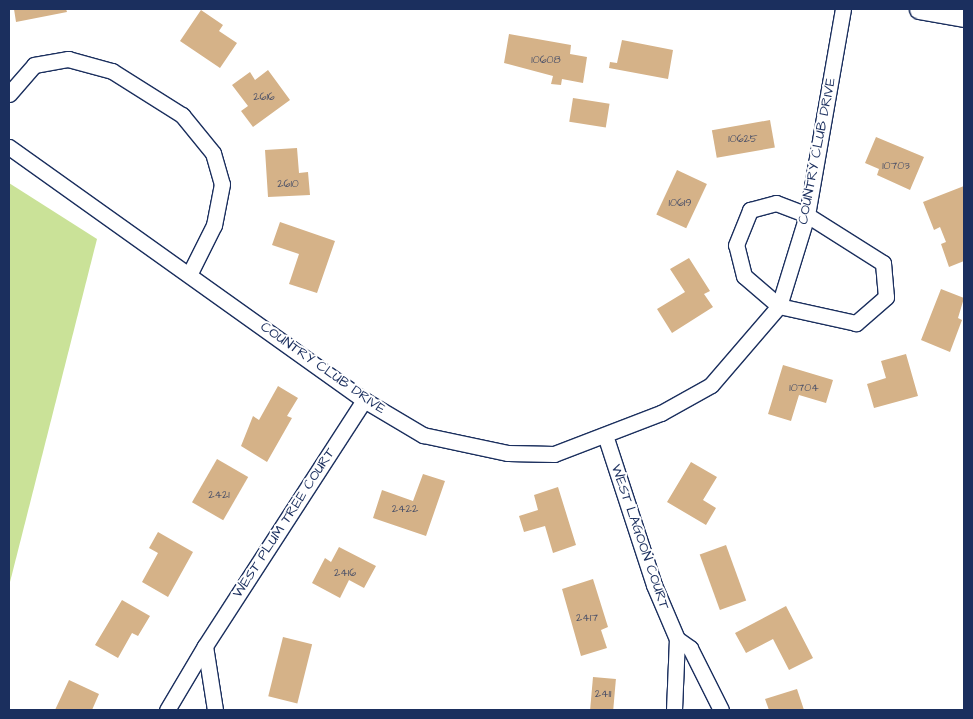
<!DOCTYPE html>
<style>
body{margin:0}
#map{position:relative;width:973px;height:719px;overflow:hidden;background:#fff;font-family:"Architects Daughter",sans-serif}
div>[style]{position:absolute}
.green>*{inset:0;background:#cae298}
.building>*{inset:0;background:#d5b288;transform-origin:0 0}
.roads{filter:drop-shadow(1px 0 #1b2f5e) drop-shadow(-1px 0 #1b2f5e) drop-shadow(0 1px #1b2f5e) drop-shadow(0 -1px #1b2f5e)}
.minor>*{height:15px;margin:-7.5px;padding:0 7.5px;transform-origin:7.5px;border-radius:7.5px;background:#fff}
.tertiary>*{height:19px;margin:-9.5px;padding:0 9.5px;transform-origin:9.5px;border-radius:9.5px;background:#fff}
span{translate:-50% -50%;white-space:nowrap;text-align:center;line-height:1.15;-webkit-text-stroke:4px #fff;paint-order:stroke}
.number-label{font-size:11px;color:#4a5068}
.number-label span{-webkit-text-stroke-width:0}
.street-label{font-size:14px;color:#1b2f5e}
.frame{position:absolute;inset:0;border:10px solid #1b2f5e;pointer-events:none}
</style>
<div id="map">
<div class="green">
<div style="clip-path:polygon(9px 183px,97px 239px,9px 586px)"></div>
</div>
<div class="building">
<div style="clip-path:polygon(14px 9px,66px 9px,67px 12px,16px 22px)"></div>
<div style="clip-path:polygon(201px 10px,223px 25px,219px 31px,237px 43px,220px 68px,180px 41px)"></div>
<div style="clip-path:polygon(509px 34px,571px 45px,570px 54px,587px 57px,583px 83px,562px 79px,561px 85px,551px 84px,553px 76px,504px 63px)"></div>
<div style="clip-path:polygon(622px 40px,673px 50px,668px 79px,609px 68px,610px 62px,617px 63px)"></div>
<div style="clip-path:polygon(268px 70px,290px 100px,253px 127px,241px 111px,248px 106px,232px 85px,250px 72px,255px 80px)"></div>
<div style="left:573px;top:98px;width:37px;height:24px;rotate:9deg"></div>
<div style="left:770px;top:120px;width:28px;height:59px;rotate:80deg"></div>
<div style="clip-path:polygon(876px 137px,924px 157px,910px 190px,877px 175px,879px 169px,865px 163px)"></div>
<div style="clip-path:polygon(297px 148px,299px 173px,308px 172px,310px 195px,268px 197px,265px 150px)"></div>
<div style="left:677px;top:170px;width:33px;height:49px;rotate:25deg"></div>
<div style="clip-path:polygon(964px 186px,964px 261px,949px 267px,941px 244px,946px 242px,940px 227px,934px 230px,923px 202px)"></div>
<div style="clip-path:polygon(280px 222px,335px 241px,317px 293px,289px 284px,299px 254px,272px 245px)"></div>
<div style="clip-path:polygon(689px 258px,710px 291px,704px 294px,713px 307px,672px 333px,657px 309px,685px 292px,670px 269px)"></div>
<div style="clip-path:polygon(941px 289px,964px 298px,958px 318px,962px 320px,950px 352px,921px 340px)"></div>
<div style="clip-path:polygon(906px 354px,918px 396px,874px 408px,867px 384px,886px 378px,881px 361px)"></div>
<div style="clip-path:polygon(783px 365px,833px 380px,826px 403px,799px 395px,791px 421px,768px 414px)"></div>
<div style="clip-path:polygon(278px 386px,298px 398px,287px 416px,292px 418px,267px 462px,241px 446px,253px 416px,259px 420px)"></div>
<div style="left:217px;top:459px;width:36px;height:50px;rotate:30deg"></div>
<div style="clip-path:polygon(691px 462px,717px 477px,703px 500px,716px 508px,706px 525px,667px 502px)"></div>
<div style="clip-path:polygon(423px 474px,445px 481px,426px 536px,373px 518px,382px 490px,413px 501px)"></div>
<div style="clip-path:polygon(558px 487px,576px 545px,553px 553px,545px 526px,524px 532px,519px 516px,538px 510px,534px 495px)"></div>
<div style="clip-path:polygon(158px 532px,193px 552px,168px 597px,142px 582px,158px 553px,149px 548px)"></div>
<div style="left:726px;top:545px;width:59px;height:28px;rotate:70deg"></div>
<div style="clip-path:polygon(339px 547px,376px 566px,364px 588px,349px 580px,340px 598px,312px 583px,325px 558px,331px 562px)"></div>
<div style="clip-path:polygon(593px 579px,608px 627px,601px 630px,607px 648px,581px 656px,562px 589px)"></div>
<div style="clip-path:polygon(122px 600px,150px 616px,138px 636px,132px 633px,118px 658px,95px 645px)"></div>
<div style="clip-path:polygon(786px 606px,813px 658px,789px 670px,773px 639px,746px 653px,735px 633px)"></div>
<div style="left:283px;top:637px;width:30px;height:61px;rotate:14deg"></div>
<div style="left:593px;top:677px;width:23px;height:33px;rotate:5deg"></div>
<div style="clip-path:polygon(69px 680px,99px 694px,92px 710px,55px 710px)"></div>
<div style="clip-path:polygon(797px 689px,804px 710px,769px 710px,765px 699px)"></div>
</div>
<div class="roads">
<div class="minor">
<div style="left:9px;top:94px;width:38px;rotate:-49deg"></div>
<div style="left:34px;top:65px;width:35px;rotate:-10deg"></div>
<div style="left:68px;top:59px;width:46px;rotate:15.3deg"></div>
<div style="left:112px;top:71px;width:83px;rotate:32.2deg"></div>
<div style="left:182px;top:115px;width:49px;rotate:50.8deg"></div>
<div style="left:213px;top:153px;width:32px;rotate:74deg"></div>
<div style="left:222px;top:184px;width:42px;rotate:101deg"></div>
<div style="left:214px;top:225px;width:54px;rotate:116.6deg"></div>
<div style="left:9px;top:147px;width:436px;rotate:35.5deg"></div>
<div style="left:364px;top:400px;width:69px;rotate:30.7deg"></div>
<div style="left:423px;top:435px;width:87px;rotate:12deg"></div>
<div style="left:508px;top:453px;width:46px;rotate:1.2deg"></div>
<div style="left:554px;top:454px;width:115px;rotate:-21deg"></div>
<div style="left:661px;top:413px;width:57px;rotate:-29.2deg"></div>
<div style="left:711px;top:385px;width:104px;rotate:-49.3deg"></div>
<div style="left:779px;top:306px;width:95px;rotate:-72.9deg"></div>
<div style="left:807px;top:215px;width:209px;rotate:-80.1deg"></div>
<div style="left:776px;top:203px;width:33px;rotate:21deg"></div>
<div style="left:807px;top:215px;width:90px;rotate:32.3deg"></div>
<div style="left:883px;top:263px;width:34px;rotate:85deg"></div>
<div style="left:886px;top:297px;width:40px;rotate:139deg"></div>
<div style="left:856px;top:323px;width:79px;rotate:-167.6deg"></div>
<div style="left:779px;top:306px;width:46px;rotate:-139.4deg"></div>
<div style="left:744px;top:276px;width:32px;rotate:-104deg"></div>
<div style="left:736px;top:245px;width:38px;rotate:-68deg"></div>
<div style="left:750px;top:210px;width:27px;rotate:-15deg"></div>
<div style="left:605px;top:435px;width:158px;rotate:71.9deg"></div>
<div style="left:654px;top:585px;width:59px;rotate:66.9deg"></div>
<div style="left:205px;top:646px;width:293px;rotate:-57.1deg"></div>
<div style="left:167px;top:710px;width:74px;rotate:-59.3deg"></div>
<div style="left:205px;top:646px;width:65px;rotate:81.1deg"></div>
<div style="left:674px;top:710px;width:71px;rotate:-87.6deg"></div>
<div style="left:677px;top:639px;width:16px;rotate:35deg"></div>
<div style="left:690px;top:648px;width:69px;rotate:63.4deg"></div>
</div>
<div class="tertiary">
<div style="left:919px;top:9px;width:46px;rotate:10.1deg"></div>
</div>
</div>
<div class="number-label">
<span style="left:546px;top:60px">10608</span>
<span style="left:264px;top:97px">2616</span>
<span style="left:743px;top:139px">10625</span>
<span style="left:896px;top:166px">10703</span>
<span style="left:288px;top:184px">2610</span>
<span style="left:680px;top:203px">10619</span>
<span style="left:804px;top:388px">10704</span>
<span style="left:219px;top:495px">2421</span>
<span style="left:405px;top:509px">2422</span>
<span style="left:345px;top:573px">2416</span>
<span style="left:587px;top:618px">2417</span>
<span style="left:603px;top:694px">2411</span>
</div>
<div class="street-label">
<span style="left:817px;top:151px;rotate:-79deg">COUNTRY CLUB DRIVE</span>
<span style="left:323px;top:368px;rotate:35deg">COUNTRY CLUB DRIVE</span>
<span style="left:284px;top:523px;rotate:-57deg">WEST PLUM TREE COURT</span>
<span style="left:640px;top:537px;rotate:71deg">WEST LAGOON COURT</span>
</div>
<div class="frame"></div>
</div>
